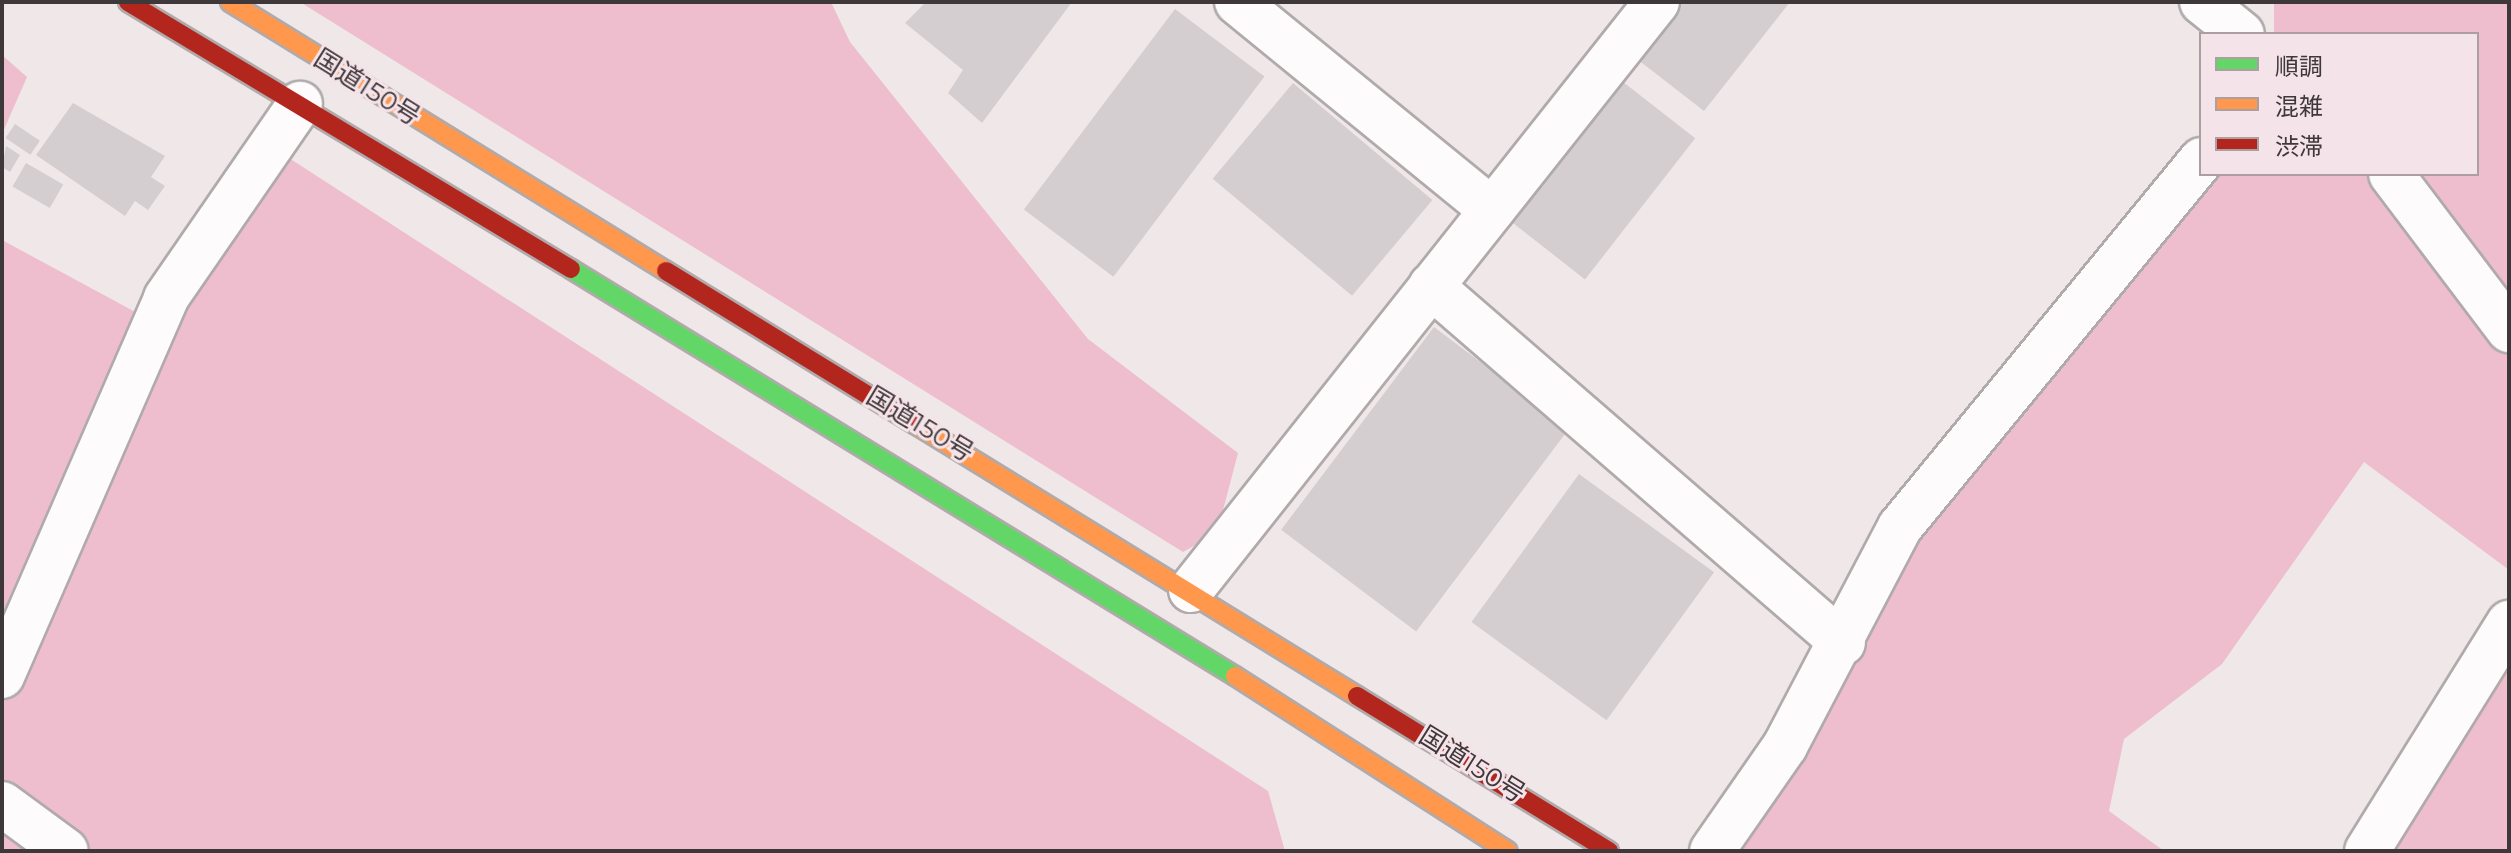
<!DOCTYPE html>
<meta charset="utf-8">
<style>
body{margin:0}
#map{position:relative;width:2511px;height:853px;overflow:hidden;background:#f0e7e9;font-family:Montserrat,"Noto Sans JP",sans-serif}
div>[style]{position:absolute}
.green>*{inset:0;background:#eebece}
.building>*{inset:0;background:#d5ced0;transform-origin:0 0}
.roads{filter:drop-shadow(2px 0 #b0aaab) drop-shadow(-2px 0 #b0aaab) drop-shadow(0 2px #b0aaab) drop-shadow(0 -2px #b0aaab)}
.street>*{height:44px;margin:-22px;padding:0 22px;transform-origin:22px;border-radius:22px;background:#fdfbfc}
.fast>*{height:18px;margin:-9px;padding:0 9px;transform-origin:9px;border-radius:9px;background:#63d668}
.slow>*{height:18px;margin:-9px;padding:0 9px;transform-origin:9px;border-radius:9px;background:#ff974d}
.jam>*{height:18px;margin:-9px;padding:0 9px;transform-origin:9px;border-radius:9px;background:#b3261e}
span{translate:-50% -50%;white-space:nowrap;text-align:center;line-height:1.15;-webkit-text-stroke:6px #f4e3e8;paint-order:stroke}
.street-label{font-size:26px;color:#3f383a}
.frame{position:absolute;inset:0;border:4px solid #3f383a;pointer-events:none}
.legend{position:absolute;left:2199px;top:32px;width:280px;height:144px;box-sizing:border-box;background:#f4e3e8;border:2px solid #ac9fa2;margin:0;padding:10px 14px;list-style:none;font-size:24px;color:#3f383a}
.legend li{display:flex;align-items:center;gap:16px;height:40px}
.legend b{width:40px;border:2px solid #ac9fa2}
</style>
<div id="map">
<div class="green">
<div style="clip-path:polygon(300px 2px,831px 2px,850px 42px,1088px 339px,1238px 453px,1217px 533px,1183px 552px)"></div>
<div style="clip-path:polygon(2274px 2px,2509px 2px,2509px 570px,2364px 462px,2222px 664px,2124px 739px,2109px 811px,2164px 851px,1737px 851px,1917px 506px,2201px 174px,2477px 174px,2477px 34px,2274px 34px)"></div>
<div style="clip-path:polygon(2px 55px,27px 77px,2px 134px)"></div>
<div style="clip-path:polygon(289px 158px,1268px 791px,1285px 851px,2px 851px,2px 240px,139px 314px)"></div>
<div style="clip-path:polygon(2509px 654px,2509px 851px,2387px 851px)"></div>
</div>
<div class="building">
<div style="clip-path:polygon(926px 2px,1072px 2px,982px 123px,948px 93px,963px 70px,905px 23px)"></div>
<div style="clip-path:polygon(1681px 2px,1790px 2px,1704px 111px,1637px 59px)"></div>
<div style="left:1175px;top:9px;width:112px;height:251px;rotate:37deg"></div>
<div style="left:1618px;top:78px;width:98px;height:179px;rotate:38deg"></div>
<div style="left:1293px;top:83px;width:182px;height:125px;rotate:40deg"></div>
<div style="clip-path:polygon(73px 103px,165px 156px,151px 177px,165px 186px,148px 210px,135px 201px,125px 216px,36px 155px)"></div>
<div style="left:15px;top:124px;width:30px;height:17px;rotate:34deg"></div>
<div style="clip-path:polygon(6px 146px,20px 155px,10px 172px,2px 167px)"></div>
<div style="left:26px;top:163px;width:43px;height:27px;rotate:30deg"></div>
<div style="left:1434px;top:327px;width:169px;height:254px;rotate:37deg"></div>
<div style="left:1579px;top:474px;width:167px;height:183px;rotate:36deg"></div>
</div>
<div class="roads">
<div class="street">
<div style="left:1237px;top:2px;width:329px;rotate:39.2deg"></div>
<div style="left:2202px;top:2px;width:51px;rotate:38.7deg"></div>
<div style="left:2391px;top:174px;width:196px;rotate:52.9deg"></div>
<div style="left:1431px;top:286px;width:545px;rotate:40.91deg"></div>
<div style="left:1191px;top:590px;width:750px;rotate:-51.6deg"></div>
<div style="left:2px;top:676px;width:412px;rotate:-66.5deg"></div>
<div style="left:166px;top:298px;width:236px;rotate:-55.4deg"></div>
<div style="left:2px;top:804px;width:79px;rotate:36.3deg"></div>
<div style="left:1712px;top:851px;width:128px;rotate:-55.2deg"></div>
<div style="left:1785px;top:746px;width:247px;rotate:-62.3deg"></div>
<div style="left:1900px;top:527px;width:475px;rotate:-50.6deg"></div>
<div style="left:2367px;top:851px;width:269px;rotate:-58.1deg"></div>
</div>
<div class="fast">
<div style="left:571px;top:269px;width:779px;rotate:31.51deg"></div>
</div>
<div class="slow">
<div style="left:230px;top:2px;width:512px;rotate:31.67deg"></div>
<div style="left:915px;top:424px;width:519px;rotate:31.61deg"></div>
<div style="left:1235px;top:676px;width:324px;rotate:32.7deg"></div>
</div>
<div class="jam">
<div style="left:128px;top:2px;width:517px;rotate:31.08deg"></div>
<div style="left:666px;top:271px;width:292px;rotate:31.6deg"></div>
<div style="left:1357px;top:696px;width:296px;rotate:31.6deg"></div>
</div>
</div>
<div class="street-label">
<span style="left:367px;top:88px;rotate:32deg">国道150号</span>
<span style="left:920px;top:425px;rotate:31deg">国道150号</span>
<span style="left:1472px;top:765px;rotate:32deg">国道150号</span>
</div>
<div class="frame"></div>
<ul class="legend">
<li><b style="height:10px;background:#63d668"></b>順調</li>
<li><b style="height:10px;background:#ff974d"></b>混雑</li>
<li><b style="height:10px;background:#b3261e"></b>渋滞</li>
</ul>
</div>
